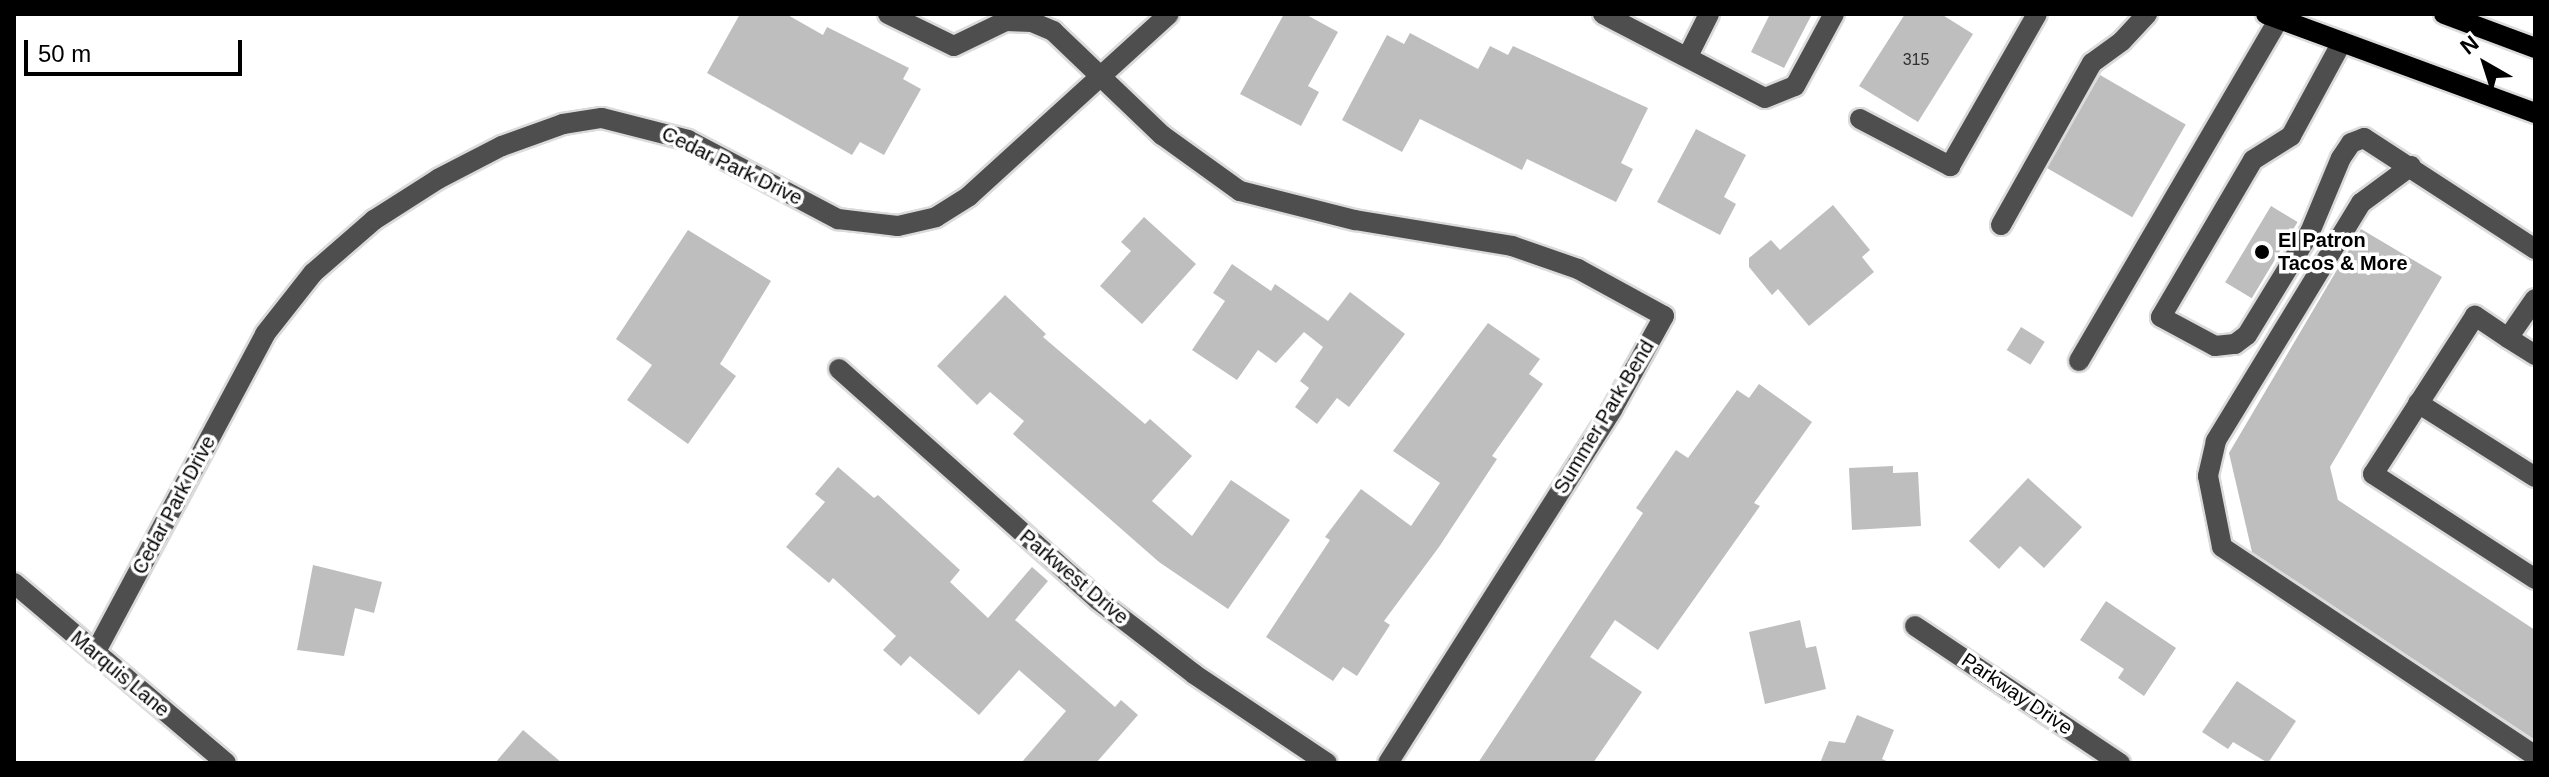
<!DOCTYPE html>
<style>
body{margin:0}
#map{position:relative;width:2549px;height:777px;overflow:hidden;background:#fff;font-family:Arial,sans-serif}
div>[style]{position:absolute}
.building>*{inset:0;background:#bebebe;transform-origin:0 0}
.roads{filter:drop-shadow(2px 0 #dbdbdb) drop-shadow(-2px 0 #dbdbdb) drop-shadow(0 2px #dbdbdb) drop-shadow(0 -2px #dbdbdb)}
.minor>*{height:20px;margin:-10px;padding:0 10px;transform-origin:10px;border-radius:10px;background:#4e4e4e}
.major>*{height:20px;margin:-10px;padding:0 10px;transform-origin:10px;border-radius:10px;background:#000}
.dots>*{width:22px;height:22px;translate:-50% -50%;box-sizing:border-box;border:4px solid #fff;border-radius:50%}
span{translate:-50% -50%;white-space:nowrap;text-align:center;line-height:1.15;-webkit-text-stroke:7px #fff;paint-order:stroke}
.number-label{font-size:16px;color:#303030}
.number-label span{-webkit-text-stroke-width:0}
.street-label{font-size:20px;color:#000}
.poi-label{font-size:20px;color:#000;font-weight:700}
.left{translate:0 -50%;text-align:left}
.frame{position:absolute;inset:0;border:16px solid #000;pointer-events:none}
.north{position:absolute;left:2445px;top:24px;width:80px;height:80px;-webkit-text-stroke:6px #fff;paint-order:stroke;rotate:321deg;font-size:22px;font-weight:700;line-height:32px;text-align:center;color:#000}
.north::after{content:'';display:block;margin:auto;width:28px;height:36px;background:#000;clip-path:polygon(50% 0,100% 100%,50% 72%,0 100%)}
.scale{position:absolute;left:24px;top:40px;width:218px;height:36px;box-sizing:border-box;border:4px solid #000;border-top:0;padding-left:10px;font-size:24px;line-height:28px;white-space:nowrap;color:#000;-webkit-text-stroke:6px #fff;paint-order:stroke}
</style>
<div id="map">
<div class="building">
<div style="clip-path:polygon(740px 14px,786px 14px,823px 35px,827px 27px,909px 68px,903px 79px,921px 89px,884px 155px,860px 142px,852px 155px,707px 73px)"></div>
<div style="clip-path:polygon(1284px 14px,1305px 14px,1338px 32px,1308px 86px,1319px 92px,1301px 126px,1240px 94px)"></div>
<div style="clip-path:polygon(1770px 14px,1812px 14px,1784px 68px,1751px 52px)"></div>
<div style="clip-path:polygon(1905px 14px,1941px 14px,1973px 34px,1918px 122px,1859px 86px)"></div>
<div style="clip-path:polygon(1410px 33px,1478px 69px,1490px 46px,1508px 55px,1513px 46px,1648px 108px,1621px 163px,1633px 169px,1616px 202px,1527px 159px,1522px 170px,1420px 119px,1402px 152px,1342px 120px,1387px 35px,1404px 44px)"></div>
<div style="left:2100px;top:75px;width:99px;height:107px;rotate:30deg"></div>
<div style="clip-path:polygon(1696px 129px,1746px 155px,1724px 197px,1736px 204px,1720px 235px,1657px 202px)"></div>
<div style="clip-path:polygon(1833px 205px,1870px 250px,1862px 257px,1874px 272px,1809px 326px,1778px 289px,1772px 295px,1749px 267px,1749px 258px,1771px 240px,1780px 250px)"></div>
<div style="left:2271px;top:206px;width:31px;height:89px;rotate:31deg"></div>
<div style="clip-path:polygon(1144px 217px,1196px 264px,1142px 324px,1100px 286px,1131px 251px,1121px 242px)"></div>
<div style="clip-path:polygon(2361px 229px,2442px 277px,2330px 467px,2338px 500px,2535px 630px,2535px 740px,2252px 552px,2229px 453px)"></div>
<div style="clip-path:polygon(688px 230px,771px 281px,720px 364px,736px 376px,688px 444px,627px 400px,652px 365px,616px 339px)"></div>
<div style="clip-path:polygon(1232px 264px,1271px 291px,1275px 284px,1328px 321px,1350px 292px,1405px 334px,1349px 407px,1337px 398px,1317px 424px,1295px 407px,1309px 388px,1300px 381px,1323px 347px,1304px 332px,1276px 363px,1258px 350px,1237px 380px,1192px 350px,1225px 301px,1213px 293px)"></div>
<div style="clip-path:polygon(1005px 295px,1046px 334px,1043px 337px,1145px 424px,1150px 419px,1192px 456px,1152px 501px,1192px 536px,1231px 480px,1290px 520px,1228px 609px,1159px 562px,1013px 434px,1024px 421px,990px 392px,977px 405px,937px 366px)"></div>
<div style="clip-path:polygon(1488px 323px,1540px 359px,1529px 374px,1543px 384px,1492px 456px,1497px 459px,1439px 547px,1384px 621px,1390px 625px,1357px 676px,1343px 667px,1333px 681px,1266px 637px,1330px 540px,1325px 537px,1361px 489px,1411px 526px,1440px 483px,1393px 451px)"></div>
<div style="left:2021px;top:327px;width:28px;height:27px;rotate:32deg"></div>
<div style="clip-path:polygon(1759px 384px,1812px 422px,1754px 503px,1760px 506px,1658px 650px,1615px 620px,1590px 657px,1642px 692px,1593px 763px,1478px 763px,1643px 513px,1636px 508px,1676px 450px,1688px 458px,1737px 390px,1749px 398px)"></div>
<div style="clip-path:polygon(1893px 466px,1893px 473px,1918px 472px,1921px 526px,1852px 530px,1849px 468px)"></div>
<div style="clip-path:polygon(838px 467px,874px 498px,878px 495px,960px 570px,950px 582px,988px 618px,1032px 567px,1048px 581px,1015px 620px,1115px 707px,1121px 700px,1138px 715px,1096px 763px,1021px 763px,1066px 711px,1019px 670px,979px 715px,910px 656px,901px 666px,883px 650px,896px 636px,833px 578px,829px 583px,786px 547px,825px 502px,815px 494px)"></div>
<div style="clip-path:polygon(2028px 478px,2082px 527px,2044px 568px,2020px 546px,1999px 569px,1969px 541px)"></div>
<div style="clip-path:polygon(313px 565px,382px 582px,374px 613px,355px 608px,344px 656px,297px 650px)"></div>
<div style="clip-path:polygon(2106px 601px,2176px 648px,2144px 696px,2118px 678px,2124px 669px,2080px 640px)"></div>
<div style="clip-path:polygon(1800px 620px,1806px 648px,1816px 646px,1826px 689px,1765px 704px,1749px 632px)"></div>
<div style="clip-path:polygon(2237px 681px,2296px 721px,2268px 763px,2233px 742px,2228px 749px,2202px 732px)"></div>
<div style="clip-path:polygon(1857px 715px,1894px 730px,1882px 759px,1891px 763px,1820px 763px,1829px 741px,1845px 743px)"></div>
<div style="clip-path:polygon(523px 730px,562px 763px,495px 763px)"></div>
</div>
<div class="roads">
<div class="minor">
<div style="left:888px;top:14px;width:73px;rotate:25.9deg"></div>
<div style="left:954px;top:46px;width:58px;rotate:-25.7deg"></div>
<div style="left:1006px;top:21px;width:26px;rotate:2deg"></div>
<div style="left:1032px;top:22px;width:23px;rotate:23deg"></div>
<div style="left:1053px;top:31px;width:151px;rotate:43.7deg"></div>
<div style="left:1162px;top:135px;width:96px;rotate:35.7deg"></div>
<div style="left:1240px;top:191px;width:119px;rotate:14.2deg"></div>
<div style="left:1355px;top:220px;width:159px;rotate:9.4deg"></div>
<div style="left:1512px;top:246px;width:70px;rotate:19.2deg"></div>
<div style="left:1578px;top:269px;width:98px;rotate:28.7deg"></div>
<div style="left:1664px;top:316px;width:107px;rotate:119deg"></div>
<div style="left:1612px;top:410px;width:418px;rotate:122.4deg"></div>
<div style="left:1603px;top:14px;width:182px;rotate:27.4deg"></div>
<div style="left:1765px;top:98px;width:32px;rotate:-22deg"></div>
<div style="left:1795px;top:86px;width:82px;rotate:-61.6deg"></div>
<div style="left:2342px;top:42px;width:107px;rotate:118.5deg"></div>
<div style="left:2291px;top:136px;width:45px;rotate:147.7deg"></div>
<div style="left:2253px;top:160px;width:182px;rotate:120.4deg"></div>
<div style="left:2161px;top:317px;width:61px;rotate:28.2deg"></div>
<div style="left:2215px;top:346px;width:20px;rotate:-6deg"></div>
<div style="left:2235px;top:344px;width:15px;rotate:-37deg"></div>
<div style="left:2247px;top:335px;width:121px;rotate:-58.5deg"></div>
<div style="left:2310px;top:232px;width:80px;rotate:-67.3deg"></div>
<div style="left:2341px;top:158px;width:18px;rotate:-56deg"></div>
<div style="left:2351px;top:143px;width:14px;rotate:-21deg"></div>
<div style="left:2364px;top:138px;width:204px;rotate:33deg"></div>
<div style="left:1688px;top:56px;width:47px;rotate:-63.4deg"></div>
<div style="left:1860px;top:119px;width:102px;rotate:27.6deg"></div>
<div style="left:1950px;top:166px;width:175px;rotate:-60.2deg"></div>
<div style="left:2411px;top:166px;width:62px;rotate:143.5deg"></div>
<div style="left:2361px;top:203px;width:279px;rotate:121.4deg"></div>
<div style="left:2216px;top:441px;width:36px;rotate:103deg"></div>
<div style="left:2208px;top:476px;width:72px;rotate:78.8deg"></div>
<div style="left:2222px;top:547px;width:376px;rotate:33.7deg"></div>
<div style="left:2001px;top:225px;width:186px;rotate:-60.7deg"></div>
<div style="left:2092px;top:63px;width:37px;rotate:-36deg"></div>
<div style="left:2122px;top:41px;width:37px;rotate:-47deg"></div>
<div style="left:2535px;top:299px;width:47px;rotate:124.7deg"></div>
<div style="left:2508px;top:338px;width:32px;rotate:32deg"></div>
<div style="left:2508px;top:338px;width:40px;rotate:-146deg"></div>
<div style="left:2475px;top:316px;width:188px;rotate:122.8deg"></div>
<div style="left:2373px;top:474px;width:193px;rotate:32.9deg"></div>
<div style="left:2079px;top:361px;width:396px;rotate:-59.7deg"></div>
<div style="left:839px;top:369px;width:347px;rotate:41.7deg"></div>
<div style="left:1098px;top:600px;width:121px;rotate:37.6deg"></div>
<div style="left:1194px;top:674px;width:160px;rotate:33.8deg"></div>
<div style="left:2418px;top:403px;width:138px;rotate:32.3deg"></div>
<div style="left:14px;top:583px;width:278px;rotate:40.3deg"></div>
<div style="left:1915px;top:626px;width:247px;rotate:33.8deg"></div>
<div style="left:95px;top:653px;width:361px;rotate:-61.9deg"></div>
<div style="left:265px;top:334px;width:78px;rotate:-51.8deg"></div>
<div style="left:313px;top:273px;width:81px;rotate:-41deg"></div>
<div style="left:374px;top:220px;width:76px;rotate:-32.6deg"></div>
<div style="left:438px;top:179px;width:72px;rotate:-27.3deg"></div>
<div style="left:502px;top:146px;width:65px;rotate:-19.8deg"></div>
<div style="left:563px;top:124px;width:39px;rotate:-9deg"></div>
<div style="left:602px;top:118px;width:89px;rotate:14.3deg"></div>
<div style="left:688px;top:140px;width:170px;rotate:27.8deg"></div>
<div style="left:838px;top:219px;width:60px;rotate:6.7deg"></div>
<div style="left:898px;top:226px;width:39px;rotate:-13deg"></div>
<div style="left:936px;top:217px;width:39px;rotate:-32deg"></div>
<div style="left:969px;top:196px;width:270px;rotate:-42.3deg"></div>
</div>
<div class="major">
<div style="left:2266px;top:14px;width:287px;rotate:20.2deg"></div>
<div style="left:2444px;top:14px;width:97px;rotate:20.5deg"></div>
</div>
</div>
<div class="dots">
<div style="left:2262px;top:252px;background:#000"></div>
</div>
<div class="number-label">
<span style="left:1916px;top:60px">315</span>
</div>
<div class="street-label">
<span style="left:732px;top:166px;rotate:26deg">Cedar Park Drive</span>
<span style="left:1604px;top:417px;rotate:-59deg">Summer Park Bend</span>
<span style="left:174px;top:505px;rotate:-62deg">Cedar Park Drive</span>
<span style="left:1074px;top:577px;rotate:40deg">Parkwest Drive</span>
<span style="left:120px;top:674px;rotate:40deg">Marquis Lane</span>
<span style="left:2017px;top:694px;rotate:34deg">Parkway Drive</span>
</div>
<div class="poi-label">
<span class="left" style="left:2278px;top:252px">El Patron<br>Tacos &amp; More</span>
</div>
<div class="frame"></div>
<div class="north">N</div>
<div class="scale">50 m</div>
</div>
